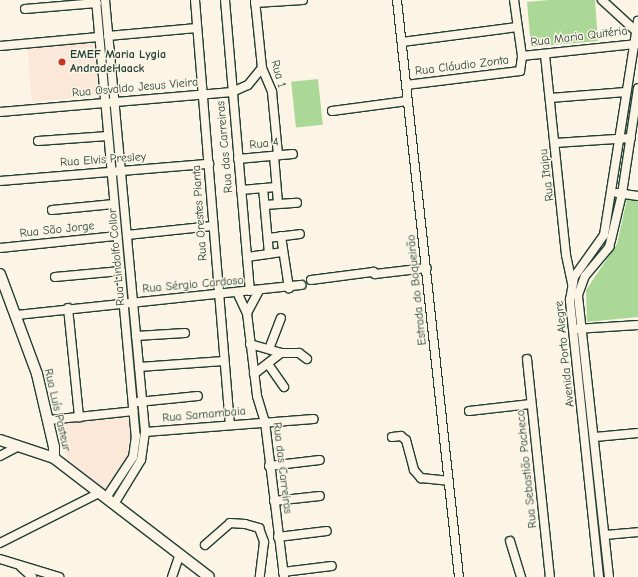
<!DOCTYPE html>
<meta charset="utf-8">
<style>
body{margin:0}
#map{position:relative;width:638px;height:577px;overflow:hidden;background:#fcf5e5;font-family:"Comic Neue",sans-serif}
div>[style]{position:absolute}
.built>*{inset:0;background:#fbe8d9;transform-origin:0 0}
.green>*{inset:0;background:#abd897;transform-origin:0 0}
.roads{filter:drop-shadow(1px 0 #1f3d34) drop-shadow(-1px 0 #1f3d34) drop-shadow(0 1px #1f3d34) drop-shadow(0 -1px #1f3d34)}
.minor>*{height:8px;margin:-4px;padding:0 4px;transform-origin:4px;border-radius:4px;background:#fcf5e5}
.major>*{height:10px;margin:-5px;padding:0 5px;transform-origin:5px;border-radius:5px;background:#fcf5e5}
.dots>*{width:11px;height:11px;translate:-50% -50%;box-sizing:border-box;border:2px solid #fcf5e5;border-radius:50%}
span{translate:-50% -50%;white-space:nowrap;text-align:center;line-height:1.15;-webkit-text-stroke:3px #fcf5e5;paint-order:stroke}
.street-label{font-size:12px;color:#1f3d34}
.poi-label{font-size:12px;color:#1f3d34;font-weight:700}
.left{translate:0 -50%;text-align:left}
</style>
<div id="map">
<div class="built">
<div style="left:94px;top:41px;width:55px;height:67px;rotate:85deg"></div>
<div style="clip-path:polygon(130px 416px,131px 431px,127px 458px,105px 490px,67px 458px,56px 425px)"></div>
</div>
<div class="green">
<div style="clip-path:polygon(549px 0,595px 0,598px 41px,531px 47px,527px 2px)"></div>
<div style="left:318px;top:79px;width:46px;height:27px;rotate:84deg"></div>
<div style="clip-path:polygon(627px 199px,638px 201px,638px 317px,587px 322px,586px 290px,617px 244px)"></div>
</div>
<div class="roads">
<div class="minor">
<div style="left:96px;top:0;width:438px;rotate:84.8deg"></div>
<div style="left:136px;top:436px;width:21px;rotate:98deg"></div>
<div style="left:133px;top:457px;width:49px;rotate:123.4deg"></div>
<div style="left:105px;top:0;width:434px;rotate:84.7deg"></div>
<div style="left:145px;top:432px;width:28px;rotate:98deg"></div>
<div style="left:141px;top:460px;width:52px;rotate:121.5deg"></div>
<div style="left:195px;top:0;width:425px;rotate:85.3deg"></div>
<div style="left:225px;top:0;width:292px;rotate:85.1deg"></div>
<div style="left:255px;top:0;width:68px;rotate:84.1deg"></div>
<div style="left:262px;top:68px;width:26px;rotate:67deg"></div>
<div style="left:272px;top:92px;width:62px;rotate:84.5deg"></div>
<div style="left:397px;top:0;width:580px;rotate:83.87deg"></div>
<div style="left:602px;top:0;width:49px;rotate:42.5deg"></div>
<div style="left:255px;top:3px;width:48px;rotate:-3.6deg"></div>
<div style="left:25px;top:9px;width:72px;rotate:-4.8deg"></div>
<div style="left:108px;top:36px;width:89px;rotate:-5.1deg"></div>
<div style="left:402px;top:42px;width:116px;rotate:-7.4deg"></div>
<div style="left:0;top:46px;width:99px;rotate:-5.2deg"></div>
<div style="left:545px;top:55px;width:201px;rotate:84deg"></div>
<div style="left:566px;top:255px;width:30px;rotate:78deg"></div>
<div style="left:522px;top:56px;width:116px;rotate:-6deg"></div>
<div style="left:406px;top:85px;width:115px;rotate:-7deg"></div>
<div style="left:520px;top:71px;width:15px;rotate:-82deg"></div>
<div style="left:522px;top:56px;width:57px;rotate:-98.1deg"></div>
<div style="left:550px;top:98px;width:76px;rotate:-4.5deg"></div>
<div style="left:332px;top:111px;width:76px;rotate:-7.6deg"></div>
<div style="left:0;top:112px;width:233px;rotate:-4.9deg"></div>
<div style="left:232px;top:92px;width:17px;rotate:-24deg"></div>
<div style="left:248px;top:85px;width:22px;rotate:-51deg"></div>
<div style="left:38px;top:141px;width:70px;rotate:-4.1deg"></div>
<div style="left:555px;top:143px;width:76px;rotate:-3.8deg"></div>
<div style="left:274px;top:156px;width:47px;rotate:85.1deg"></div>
<div style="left:238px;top:159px;width:55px;rotate:-5.2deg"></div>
<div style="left:0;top:181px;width:210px;rotate:-4.7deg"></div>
<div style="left:263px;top:188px;width:66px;rotate:84.8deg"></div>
<div style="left:241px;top:190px;width:35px;rotate:-5deg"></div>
<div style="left:617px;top:193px;width:21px;rotate:8deg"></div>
<div style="left:265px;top:205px;width:32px;rotate:-4deg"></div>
<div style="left:52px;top:210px;width:62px;rotate:-5.5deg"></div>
<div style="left:127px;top:235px;width:86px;rotate:-6deg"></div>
<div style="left:281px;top:236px;width:53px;rotate:81.3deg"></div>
<div style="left:268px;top:238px;width:32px;rotate:-7deg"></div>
<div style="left:0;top:248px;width:118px;rotate:-5.9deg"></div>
<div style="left:247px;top:257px;width:35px;rotate:-8deg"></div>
<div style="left:55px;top:277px;width:66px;rotate:-5.2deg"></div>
<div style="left:311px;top:280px;width:63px;rotate:-7.4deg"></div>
<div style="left:373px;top:272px;width:3px;rotate:45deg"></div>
<div style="left:375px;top:274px;width:52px;rotate:-6.6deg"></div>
<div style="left:237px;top:292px;width:23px;rotate:65deg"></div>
<div style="left:247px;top:313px;width:84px;rotate:83.1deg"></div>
<div style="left:257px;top:396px;width:27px;rotate:73deg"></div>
<div style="left:265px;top:422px;width:156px;rotate:83deg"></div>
<div style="left:68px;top:308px;width:110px;rotate:84.2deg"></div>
<div style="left:247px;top:313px;width:26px;rotate:-62deg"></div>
<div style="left:16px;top:315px;width:287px;rotate:-6deg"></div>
<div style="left:576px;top:329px;width:62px;rotate:-3.7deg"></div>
<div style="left:136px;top:336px;width:49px;rotate:-3.5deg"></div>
<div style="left:250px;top:344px;width:32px;rotate:16deg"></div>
<div style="left:281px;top:353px;width:18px"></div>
<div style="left:299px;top:353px;width:10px;rotate:37deg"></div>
<div style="left:269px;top:349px;width:33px;rotate:-69deg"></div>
<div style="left:527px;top:359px;width:219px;rotate:84deg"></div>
<div style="left:268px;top:364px;width:28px;rotate:55deg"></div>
<div style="left:139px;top:367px;width:85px;rotate:-4deg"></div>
<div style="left:254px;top:374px;width:34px;rotate:-38deg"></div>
<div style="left:138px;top:402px;width:60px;rotate:-5.7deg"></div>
<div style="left:469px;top:411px;width:62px;rotate:-6.4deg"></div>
<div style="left:49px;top:420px;width:85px;rotate:-6deg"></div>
<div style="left:145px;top:432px;width:169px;rotate:-4.4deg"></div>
<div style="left:392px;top:437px;width:9px;rotate:-6deg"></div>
<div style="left:401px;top:436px;width:6px;rotate:39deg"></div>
<div style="left:406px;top:440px;width:31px;rotate:75deg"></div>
<div style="left:414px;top:470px;width:11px;rotate:49deg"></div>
<div style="left:421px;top:478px;width:27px;rotate:6deg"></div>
<div style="left:595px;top:437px;width:43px;rotate:-5.3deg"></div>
<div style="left:0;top:456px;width:21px;rotate:-28deg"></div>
<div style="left:269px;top:466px;width:51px;rotate:-6.7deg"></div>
<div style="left:274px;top:501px;width:46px;rotate:-6.2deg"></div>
<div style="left:605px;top:535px;width:33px;rotate:-5deg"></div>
<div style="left:278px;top:537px;width:49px;rotate:-7deg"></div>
<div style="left:510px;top:541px;width:38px;rotate:73deg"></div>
<div style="left:0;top:543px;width:111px;rotate:-26.8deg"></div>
<div style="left:205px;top:545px;width:33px;rotate:-41deg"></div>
<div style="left:230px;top:523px;width:15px;rotate:4deg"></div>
<div style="left:245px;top:524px;width:15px;rotate:16deg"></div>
<div style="left:259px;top:528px;width:15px;rotate:70deg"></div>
<div style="left:264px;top:542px;width:35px;rotate:97deg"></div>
<div style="left:0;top:559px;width:62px;rotate:17deg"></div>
<div style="left:21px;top:567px;width:15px;rotate:42deg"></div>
<div style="left:283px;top:572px;width:49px;rotate:-7deg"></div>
<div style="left:172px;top:577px;width:24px;rotate:-71deg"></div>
<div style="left:599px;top:577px;width:279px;rotate:-96deg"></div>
<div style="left:570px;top:300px;width:23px;rotate:-80deg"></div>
<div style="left:574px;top:277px;width:52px;rotate:-54.5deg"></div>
<div style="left:604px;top:235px;width:217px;rotate:-81deg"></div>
<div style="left:609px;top:577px;width:284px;rotate:-96.3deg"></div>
<div style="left:578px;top:295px;width:20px;rotate:-70deg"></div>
<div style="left:585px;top:276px;width:38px;rotate:-50deg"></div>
<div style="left:609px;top:247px;width:7px;rotate:-74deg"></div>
<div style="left:611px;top:240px;width:47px;rotate:-76.6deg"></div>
<div style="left:622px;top:194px;width:107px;rotate:-81.4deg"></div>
</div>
<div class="major">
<div style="left:0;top:274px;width:107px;rotate:69.7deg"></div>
<div style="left:37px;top:374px;width:75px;rotate:76.9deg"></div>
<div style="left:54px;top:447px;width:11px;rotate:90deg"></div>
<div style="left:0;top:440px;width:57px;rotate:18.4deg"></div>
<div style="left:54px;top:458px;width:195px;rotate:37.5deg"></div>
</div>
</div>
<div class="dots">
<div style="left:62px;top:62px;background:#c8321e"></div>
</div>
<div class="street-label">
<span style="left:579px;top:37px;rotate:-7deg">Rua Maria Quitéria</span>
<span style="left:462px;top:66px;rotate:-7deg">Rua Cláudio Zonta</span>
<span style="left:278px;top:74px;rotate:74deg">Rua 1</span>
<span style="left:135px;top:88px;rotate:-5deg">Rua Osvaldo Jesus Vieira</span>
<span style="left:264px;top:144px;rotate:-7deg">Rua 4</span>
<span style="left:225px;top:147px;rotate:-95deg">Rua das Carreiras</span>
<span style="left:103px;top:160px;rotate:-4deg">Rua Elvis Presley</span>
<span style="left:547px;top:175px;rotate:-97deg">Rua Itaipu</span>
<span style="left:200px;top:213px;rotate:-94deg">Rua Orestes Pianta</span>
<span style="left:57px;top:230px;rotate:-6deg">Rua São Jorge</span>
<span style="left:117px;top:257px;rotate:-95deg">Rua Lindolfo Collor</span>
<span style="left:193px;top:285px;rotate:-5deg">Rua Sérgio Cardoso</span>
<span style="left:417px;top:290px;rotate:-96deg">Estrada do Boqueirão</span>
<span style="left:565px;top:354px;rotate:-96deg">Avenida Porto Alegre</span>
<span style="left:57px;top:410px;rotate:77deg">Rua Luís Pasteur</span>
<span style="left:204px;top:415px;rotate:-5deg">Rua Samambaia</span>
<span style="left:282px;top:468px;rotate:83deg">Rua das Carreiras</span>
<span style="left:527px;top:469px;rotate:-96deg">Rua Sebastião Pacheco</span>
</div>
<div class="poi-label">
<span class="left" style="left:70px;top:62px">EMEF Maria Lygia<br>AndradeHaack</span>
</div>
</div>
